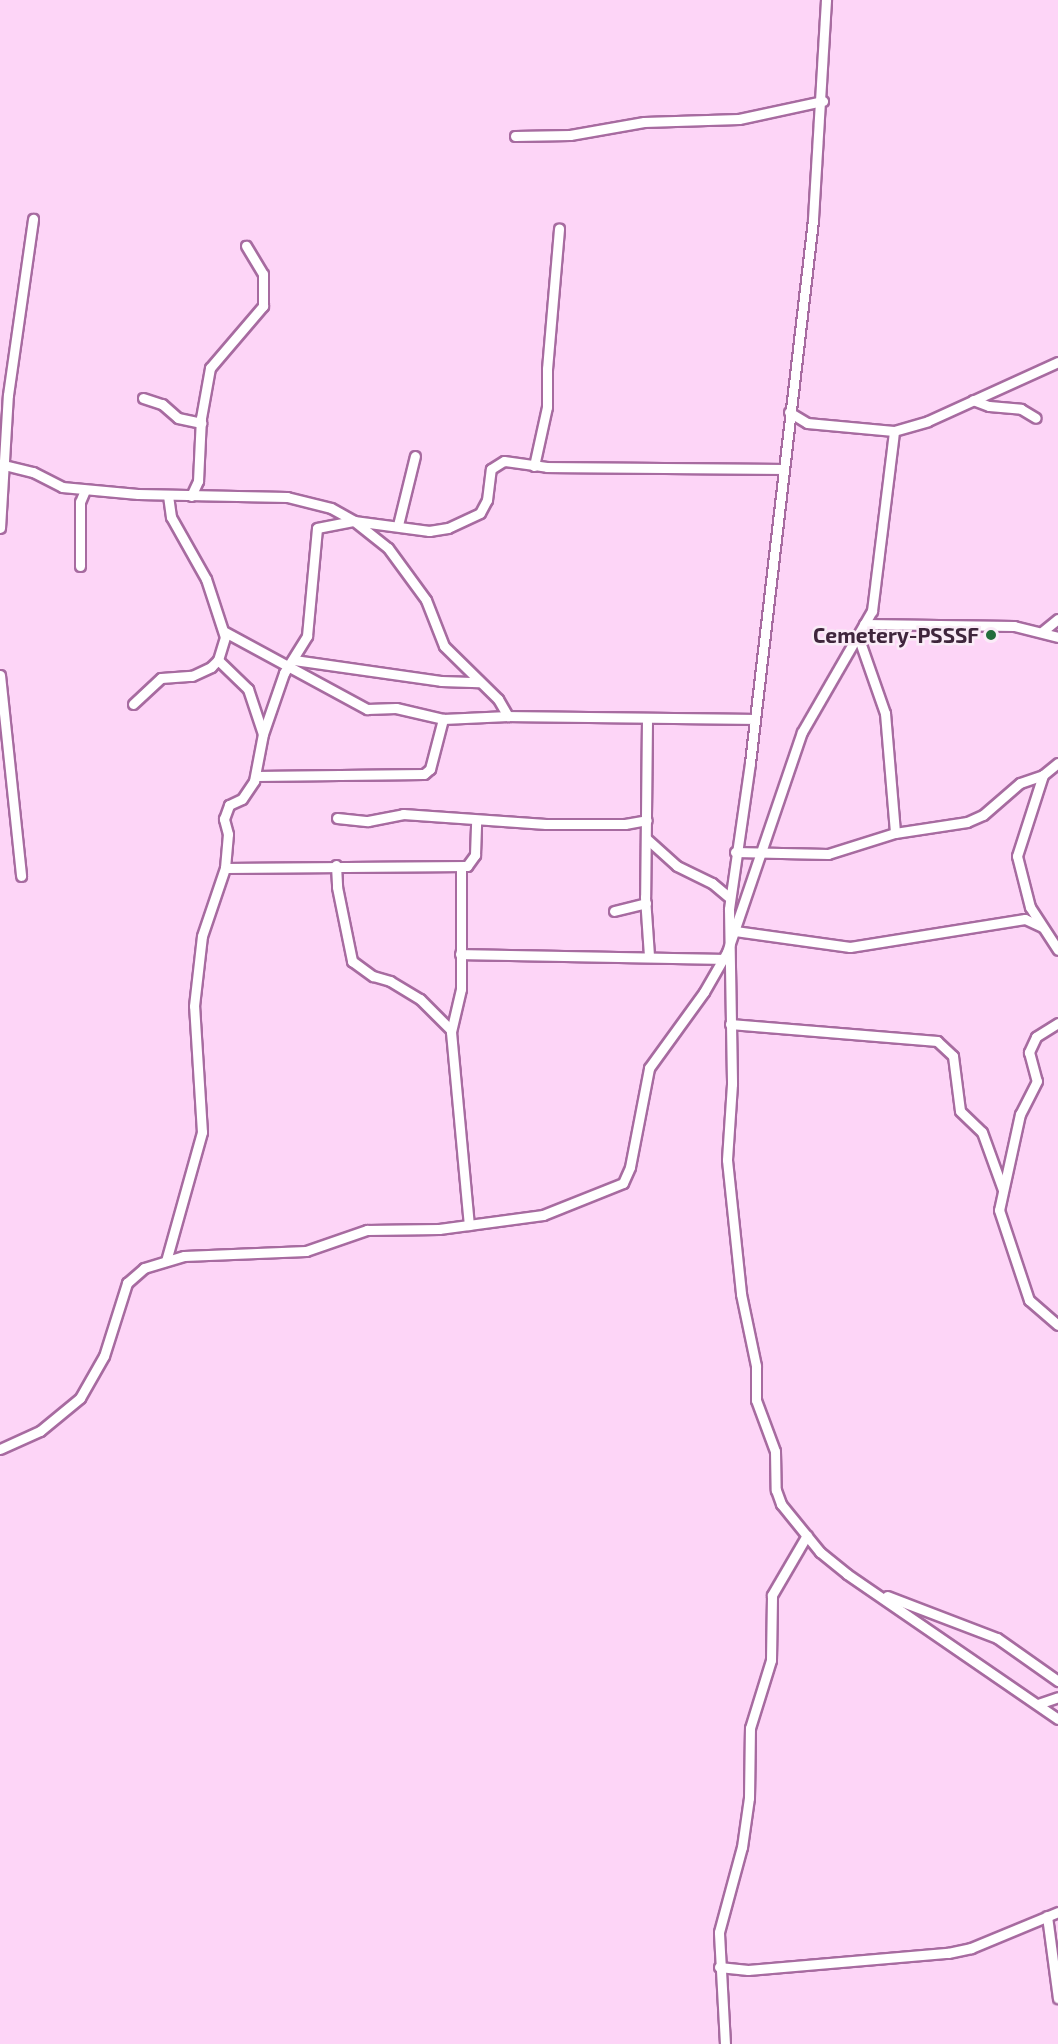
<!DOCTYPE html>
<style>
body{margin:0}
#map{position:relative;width:1058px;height:2044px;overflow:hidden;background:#fdd5f7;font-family:"Exo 2",sans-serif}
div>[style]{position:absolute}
.roads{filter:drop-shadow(2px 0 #a76ba0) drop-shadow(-2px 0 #a76ba0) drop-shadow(0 2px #a76ba0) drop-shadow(0 -2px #a76ba0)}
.street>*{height:9px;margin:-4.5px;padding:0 4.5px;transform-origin:4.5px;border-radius:4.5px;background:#fff}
.dots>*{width:16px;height:16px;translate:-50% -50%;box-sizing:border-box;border:3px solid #faecf7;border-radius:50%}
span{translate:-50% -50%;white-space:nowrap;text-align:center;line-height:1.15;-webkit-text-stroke:5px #faecf7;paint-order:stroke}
.poi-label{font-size:21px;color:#3f263c;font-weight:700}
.right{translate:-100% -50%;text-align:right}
</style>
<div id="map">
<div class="roads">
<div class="street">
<div style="left:826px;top:0;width:220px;rotate:93.4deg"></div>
<div style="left:813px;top:220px;width:547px;rotate:96.62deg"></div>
<div style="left:750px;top:763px;width:148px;rotate:98.2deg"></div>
<div style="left:729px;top:909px;width:175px;rotate:89deg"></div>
<div style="left:732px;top:1084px;width:76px;rotate:93.8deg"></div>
<div style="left:727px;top:1160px;width:135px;rotate:84deg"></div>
<div style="left:741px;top:1294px;width:74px;rotate:78.2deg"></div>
<div style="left:756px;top:1366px;width:34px;rotate:90deg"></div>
<div style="left:756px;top:1400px;width:54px;rotate:69.6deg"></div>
<div style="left:775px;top:1451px;width:39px;rotate:89deg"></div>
<div style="left:776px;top:1490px;width:15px;rotate:70deg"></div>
<div style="left:781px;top:1504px;width:62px;rotate:50.9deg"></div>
<div style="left:820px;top:1552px;width:35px;rotate:39deg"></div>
<div style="left:847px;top:1574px;width:256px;rotate:34.5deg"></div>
<div style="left:515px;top:136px;width:55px;rotate:-1deg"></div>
<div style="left:570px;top:135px;width:75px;rotate:-10deg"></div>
<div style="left:644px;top:122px;width:95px;rotate:-1.8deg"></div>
<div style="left:739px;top:119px;width:86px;rotate:-12.1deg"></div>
<div style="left:143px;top:398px;width:20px;rotate:18deg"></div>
<div style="left:162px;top:404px;width:21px;rotate:41deg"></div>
<div style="left:178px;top:418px;width:24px;rotate:12deg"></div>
<div style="left:973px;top:400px;width:17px;rotate:21deg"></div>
<div style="left:989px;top:406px;width:32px;rotate:5deg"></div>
<div style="left:1021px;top:409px;width:17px;rotate:31deg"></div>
<div style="left:789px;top:412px;width:21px;rotate:31deg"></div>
<div style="left:807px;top:423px;width:87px;rotate:5.3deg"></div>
<div style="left:894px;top:431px;width:35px;rotate:-16deg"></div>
<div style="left:928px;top:421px;width:143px;rotate:-24.4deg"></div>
<div style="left:0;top:464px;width:34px;rotate:14deg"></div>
<div style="left:33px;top:472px;width:33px;rotate:27deg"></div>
<div style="left:62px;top:487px;width:76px;rotate:5.3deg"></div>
<div style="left:138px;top:494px;width:149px;rotate:1.2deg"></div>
<div style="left:287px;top:497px;width:45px;rotate:14deg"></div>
<div style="left:331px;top:508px;width:26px;rotate:29deg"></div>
<div style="left:354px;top:521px;width:76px;rotate:7.6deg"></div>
<div style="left:429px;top:531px;width:19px;rotate:-9deg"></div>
<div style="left:448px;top:528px;width:35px;rotate:-25deg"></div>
<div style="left:480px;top:513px;width:15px;rotate:-62deg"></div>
<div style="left:487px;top:500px;width:31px;rotate:-83deg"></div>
<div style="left:491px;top:469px;width:15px;rotate:-32deg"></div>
<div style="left:504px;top:461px;width:43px;rotate:7.9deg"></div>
<div style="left:547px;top:467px;width:234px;rotate:0.5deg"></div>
<div style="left:534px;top:466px;width:60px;rotate:-77.6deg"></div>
<div style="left:547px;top:407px;width:38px;rotate:-90deg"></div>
<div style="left:547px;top:369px;width:141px;rotate:-85.1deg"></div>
<div style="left:191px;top:496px;width:17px;rotate:-65deg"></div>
<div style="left:198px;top:481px;width:63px;rotate:-87.3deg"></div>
<div style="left:201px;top:418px;width:51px;rotate:-79.8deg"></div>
<div style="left:210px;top:368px;width:82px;rotate:-49.5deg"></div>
<div style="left:263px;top:306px;width:32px;rotate:-90deg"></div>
<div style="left:263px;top:274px;width:33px;rotate:-121deg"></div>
<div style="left:398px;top:525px;width:71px;rotate:-76.2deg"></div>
<div style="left:0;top:528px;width:133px;rotate:-86.6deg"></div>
<div style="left:8px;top:395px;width:178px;rotate:-81.9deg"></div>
<div style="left:80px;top:566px;width:64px;rotate:-90deg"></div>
<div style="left:80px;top:502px;width:13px;rotate:-67deg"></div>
<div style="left:864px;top:624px;width:150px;rotate:0.8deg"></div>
<div style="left:1014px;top:626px;width:45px;rotate:14deg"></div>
<div style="left:1043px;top:631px;width:19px;rotate:-39deg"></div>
<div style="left:225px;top:632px;width:162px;rotate:28.5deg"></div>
<div style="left:367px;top:709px;width:29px;rotate:-2deg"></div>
<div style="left:396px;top:708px;width:48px;rotate:13.2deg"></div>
<div style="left:443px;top:719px;width:65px;rotate:-2.6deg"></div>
<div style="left:508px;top:716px;width:246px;rotate:0.7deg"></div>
<div style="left:858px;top:636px;width:82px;rotate:70.7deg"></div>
<div style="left:885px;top:713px;width:120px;rotate:85.2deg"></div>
<div style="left:218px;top:660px;width:42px;rotate:44deg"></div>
<div style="left:248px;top:689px;width:47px;rotate:71.6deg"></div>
<div style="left:294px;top:660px;width:148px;rotate:8.1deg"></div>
<div style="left:441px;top:681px;width:38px;rotate:2deg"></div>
<div style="left:0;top:675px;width:202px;rotate:84deg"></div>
<div style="left:133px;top:704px;width:38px;rotate:-43deg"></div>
<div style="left:161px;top:678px;width:31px;rotate:-4deg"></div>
<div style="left:192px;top:676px;width:21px;rotate:-25deg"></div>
<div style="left:211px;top:667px;width:10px;rotate:-45deg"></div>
<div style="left:218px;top:660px;width:24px;rotate:-73deg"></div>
<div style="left:225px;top:637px;width:61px;rotate:-108.1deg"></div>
<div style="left:206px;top:579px;width:71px;rotate:-119.4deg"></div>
<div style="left:171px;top:517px;width:21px;rotate:-98deg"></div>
<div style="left:647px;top:720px;width:177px;rotate:90.6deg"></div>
<div style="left:645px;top:897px;width:59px;rotate:86.1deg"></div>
<div style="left:1043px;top:775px;width:85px;rotate:107.8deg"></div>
<div style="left:1017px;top:856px;width:53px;rotate:75.7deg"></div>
<div style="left:1030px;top:907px;width:51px;rotate:56.9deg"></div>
<div style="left:256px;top:776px;width:168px;rotate:-0.7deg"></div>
<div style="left:424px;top:774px;width:8px;rotate:-40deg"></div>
<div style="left:430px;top:769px;width:52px;rotate:-75.4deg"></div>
<div style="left:337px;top:818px;width:31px;rotate:6deg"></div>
<div style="left:368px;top:821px;width:36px;rotate:-11deg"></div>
<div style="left:403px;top:814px;width:143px;rotate:4deg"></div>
<div style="left:546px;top:824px;width:79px"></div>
<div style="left:625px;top:824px;width:22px;rotate:-10deg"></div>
<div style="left:647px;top:839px;width:40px;rotate:42deg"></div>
<div style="left:677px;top:866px;width:39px;rotate:26deg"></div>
<div style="left:712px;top:883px;width:23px;rotate:40deg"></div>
<div style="left:735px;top:852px;width:93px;rotate:1.2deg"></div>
<div style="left:828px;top:854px;width:70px;rotate:-17.4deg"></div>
<div style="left:895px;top:833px;width:73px;rotate:-8.7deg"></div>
<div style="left:967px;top:822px;width:17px;rotate:-24deg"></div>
<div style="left:983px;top:815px;width:49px;rotate:-40.9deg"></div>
<div style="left:1020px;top:783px;width:24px;rotate:-19deg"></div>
<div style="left:1043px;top:775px;width:19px;rotate:-39deg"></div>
<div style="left:336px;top:865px;width:22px;rotate:87deg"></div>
<div style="left:337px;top:887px;width:76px;rotate:78.5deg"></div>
<div style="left:352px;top:961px;width:26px;rotate:36deg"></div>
<div style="left:373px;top:976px;width:18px;rotate:16deg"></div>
<div style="left:390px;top:981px;width:35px;rotate:31deg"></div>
<div style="left:420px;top:999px;width:44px;rotate:45deg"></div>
<div style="left:461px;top:867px;width:122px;rotate:90deg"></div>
<div style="left:461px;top:989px;width:44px;rotate:103.1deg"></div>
<div style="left:451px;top:1032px;width:194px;rotate:84.7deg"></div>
<div style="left:225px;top:868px;width:242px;rotate:-0.5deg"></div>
<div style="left:467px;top:866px;width:14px;rotate:-54deg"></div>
<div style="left:475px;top:855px;width:35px;rotate:-88deg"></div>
<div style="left:614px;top:911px;width:33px;rotate:-14deg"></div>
<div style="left:735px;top:931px;width:116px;rotate:7.9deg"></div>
<div style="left:850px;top:947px;width:177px;rotate:-9.1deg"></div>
<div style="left:1025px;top:919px;width:19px;rotate:25deg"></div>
<div style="left:460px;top:954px;width:262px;rotate:1.1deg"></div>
<div style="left:1058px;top:1023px;width:26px;rotate:148deg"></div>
<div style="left:1036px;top:1037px;width:17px;rotate:115deg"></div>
<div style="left:1029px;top:1052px;width:30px;rotate:75deg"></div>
<div style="left:1037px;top:1081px;width:37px;rotate:117deg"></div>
<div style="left:1020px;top:1114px;width:98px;rotate:102.3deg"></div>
<div style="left:999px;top:1210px;width:95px;rotate:71.6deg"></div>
<div style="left:1029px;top:1300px;width:38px;rotate:41deg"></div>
<div style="left:730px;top:1024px;width:208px;rotate:4.7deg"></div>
<div style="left:937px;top:1041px;width:22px;rotate:43deg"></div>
<div style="left:953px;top:1056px;width:55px;rotate:82.7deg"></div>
<div style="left:960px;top:1111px;width:30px;rotate:44deg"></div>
<div style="left:982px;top:1132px;width:62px;rotate:70.1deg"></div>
<div style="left:166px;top:1261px;width:134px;rotate:-74.4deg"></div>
<div style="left:202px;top:1132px;width:126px;rotate:-93.6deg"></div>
<div style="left:194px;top:1006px;width:70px;rotate:-83.5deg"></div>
<div style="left:202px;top:936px;width:72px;rotate:-71.3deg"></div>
<div style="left:225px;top:868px;width:34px;rotate:-85deg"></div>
<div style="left:228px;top:834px;width:16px;rotate:-105deg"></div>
<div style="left:224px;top:819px;width:15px;rotate:-70deg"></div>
<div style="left:229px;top:805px;width:14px;rotate:-25deg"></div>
<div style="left:242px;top:799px;width:22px;rotate:-56deg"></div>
<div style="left:254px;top:781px;width:48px;rotate:-79.2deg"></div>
<div style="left:263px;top:734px;width:65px;rotate:-71deg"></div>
<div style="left:284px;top:673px;width:44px;rotate:-58.1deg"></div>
<div style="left:307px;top:636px;width:108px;rotate:-84.7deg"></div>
<div style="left:317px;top:528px;width:38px;rotate:-11deg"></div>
<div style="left:354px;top:521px;width:43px;rotate:38.5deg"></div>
<div style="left:388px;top:548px;width:64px;rotate:53.8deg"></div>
<div style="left:426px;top:600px;width:49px;rotate:68.6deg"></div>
<div style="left:444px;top:646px;width:76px;rotate:44.5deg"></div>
<div style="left:498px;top:699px;width:20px;rotate:60deg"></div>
<div style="left:0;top:1449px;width:44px;rotate:-24.2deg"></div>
<div style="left:40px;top:1431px;width:52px;rotate:-39.5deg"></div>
<div style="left:80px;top:1398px;width:48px;rotate:-60.3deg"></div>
<div style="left:104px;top:1356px;width:77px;rotate:-72.5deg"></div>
<div style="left:127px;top:1283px;width:23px;rotate:-41deg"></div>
<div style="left:144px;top:1268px;width:42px;rotate:-16.7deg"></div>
<div style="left:184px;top:1256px;width:122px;rotate:-2.3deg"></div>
<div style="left:306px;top:1251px;width:65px;rotate:-19deg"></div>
<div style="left:367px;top:1230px;width:72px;rotate:-0.8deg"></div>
<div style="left:439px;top:1229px;width:105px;rotate:-7.7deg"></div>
<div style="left:543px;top:1215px;width:86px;rotate:-21.8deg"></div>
<div style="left:623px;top:1183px;width:17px;rotate:-66deg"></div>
<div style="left:630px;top:1167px;width:101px;rotate:-79.1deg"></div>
<div style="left:649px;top:1068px;width:94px;rotate:-54.1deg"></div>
<div style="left:704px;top:992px;width:46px;rotate:-60.1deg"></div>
<div style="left:727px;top:952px;width:232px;rotate:-71.2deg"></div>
<div style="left:802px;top:732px;width:140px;rotate:-60deg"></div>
<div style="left:872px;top:611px;width:181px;rotate:-83deg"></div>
<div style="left:887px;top:1596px;width:118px;rotate:20.9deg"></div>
<div style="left:997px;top:1638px;width:75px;rotate:35.2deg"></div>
<div style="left:1038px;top:1704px;width:21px;rotate:-19deg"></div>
<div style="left:1047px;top:1916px;width:83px;rotate:82.4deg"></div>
<div style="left:719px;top:1967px;width:29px;rotate:6deg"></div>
<div style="left:748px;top:1970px;width:201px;rotate:-4.9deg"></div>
<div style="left:948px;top:1953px;width:24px;rotate:-12deg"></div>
<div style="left:971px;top:1948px;width:94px;rotate:-22.5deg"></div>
<div style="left:725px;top:2044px;width:112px;rotate:-93.1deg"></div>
<div style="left:719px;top:1932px;width:88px;rotate:-74.9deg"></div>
<div style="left:742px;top:1847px;width:49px;rotate:-81.9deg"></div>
<div style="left:749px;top:1798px;width:70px;rotate:-89.2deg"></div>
<div style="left:750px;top:1728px;width:71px;rotate:-72.8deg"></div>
<div style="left:771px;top:1660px;width:65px;rotate:-89.1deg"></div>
<div style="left:772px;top:1595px;width:69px;rotate:-59.7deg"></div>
</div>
</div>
<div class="dots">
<div style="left:991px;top:635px;background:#216d3b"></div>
</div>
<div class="poi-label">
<span class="right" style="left:979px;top:635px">Cemetery-PSSSF</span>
</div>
</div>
